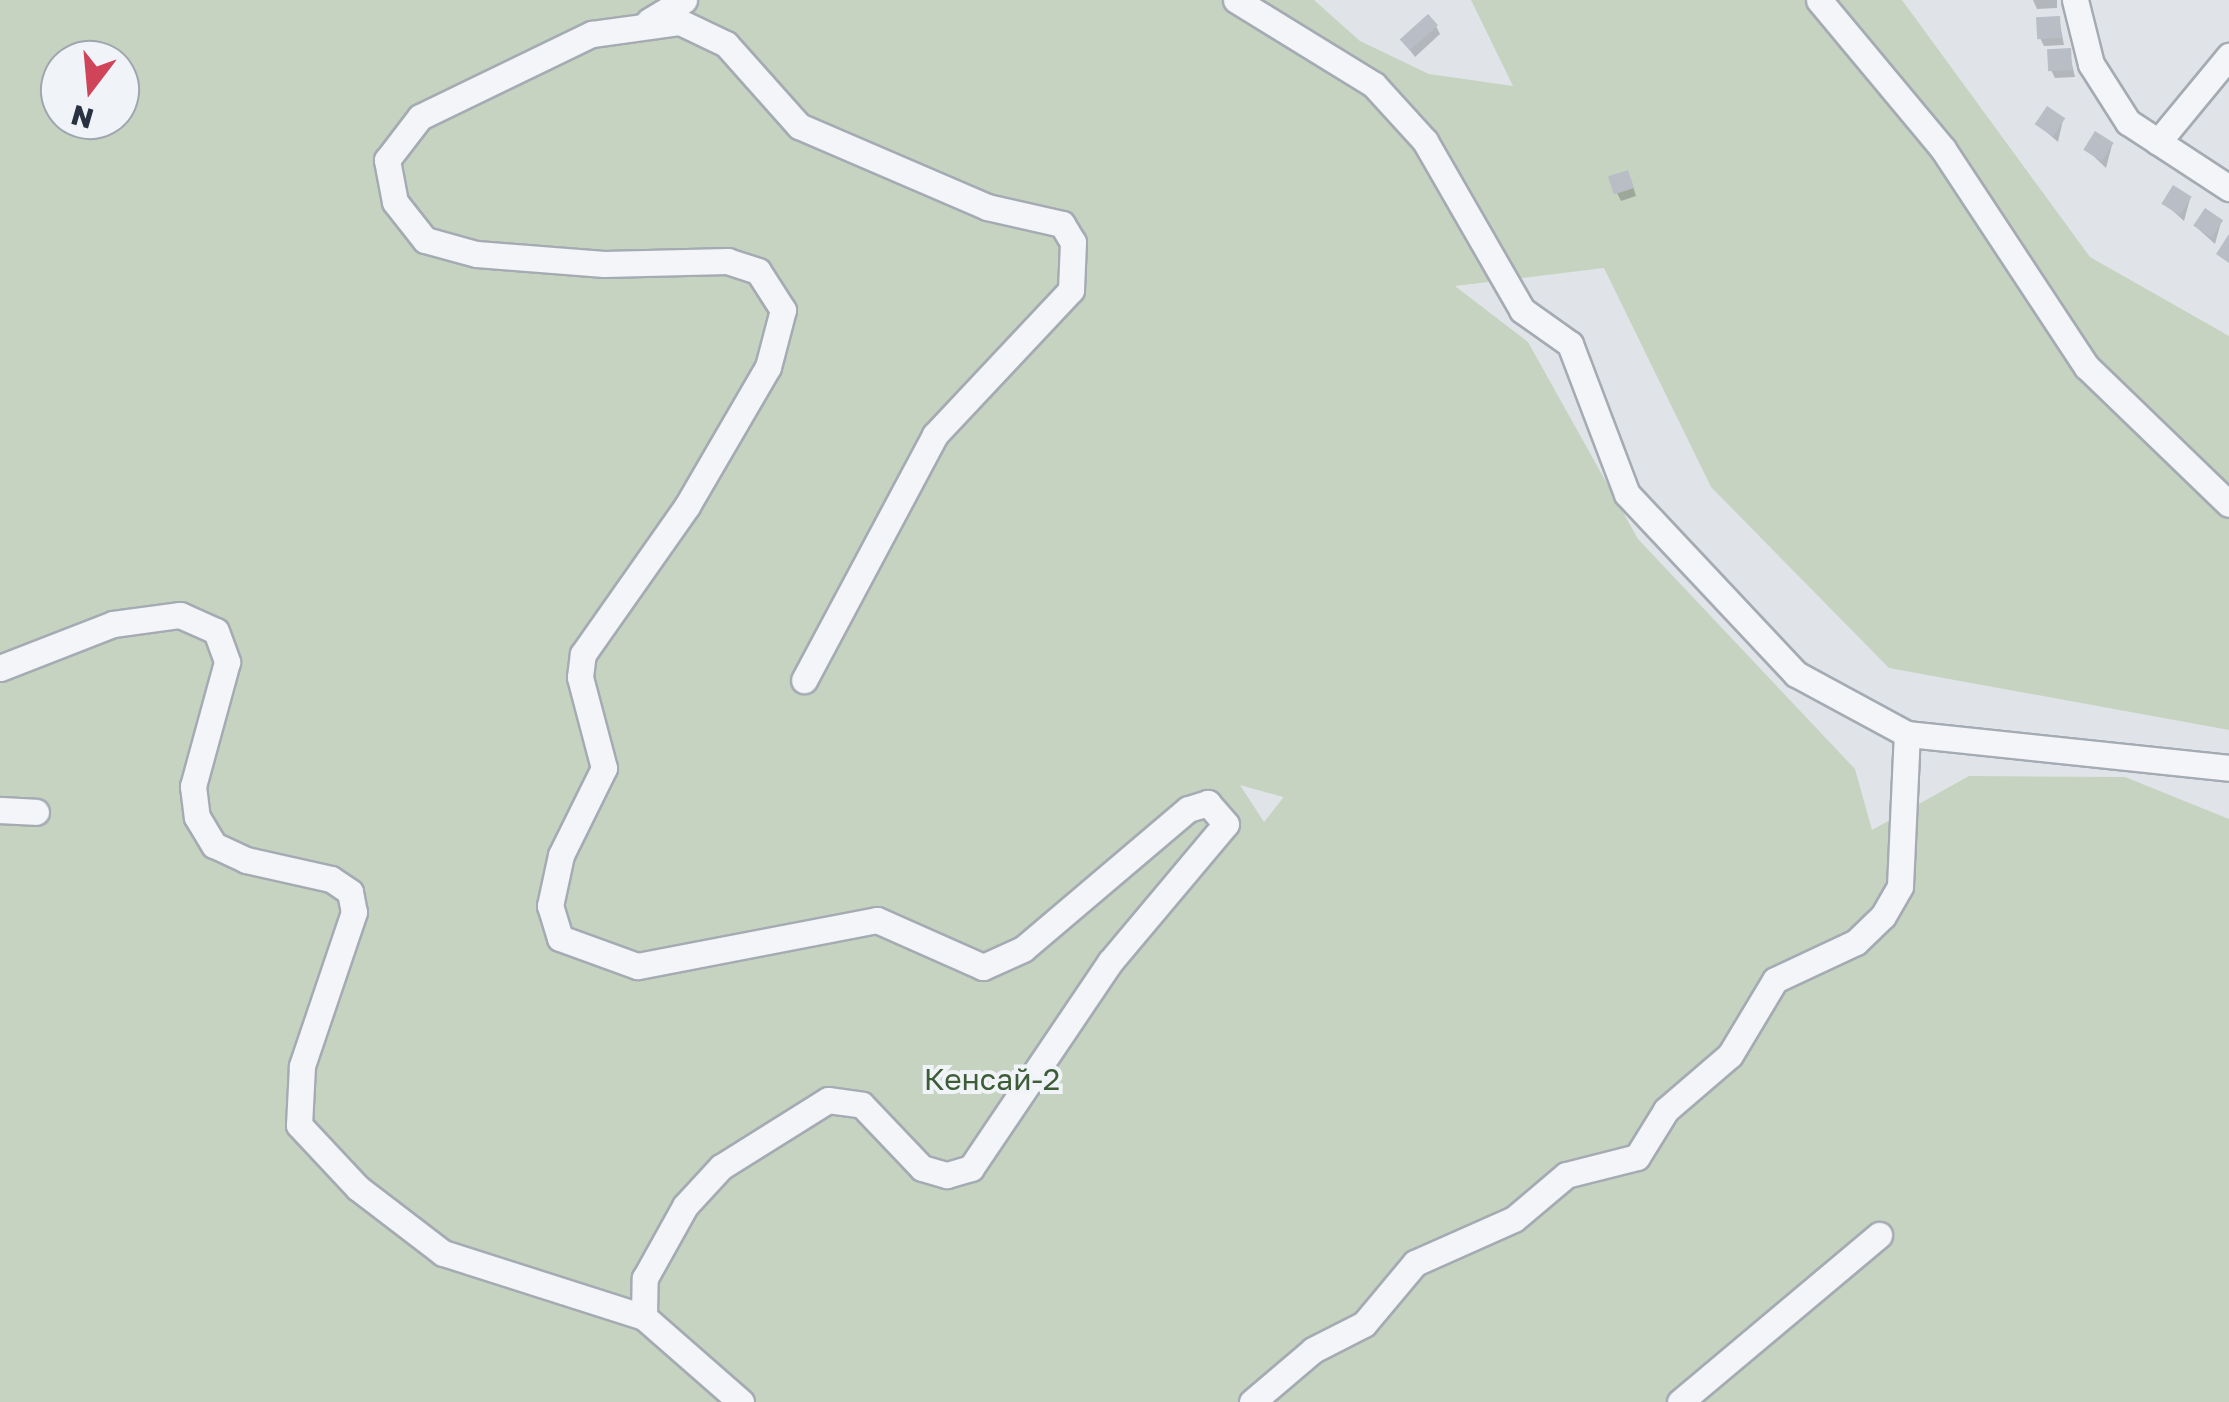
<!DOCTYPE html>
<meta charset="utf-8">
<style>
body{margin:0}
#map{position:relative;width:2229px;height:1402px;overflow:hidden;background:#e0e4e9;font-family:"Golos Text",sans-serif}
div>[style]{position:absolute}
.green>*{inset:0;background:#c6d3c1}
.shadow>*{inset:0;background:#0003}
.building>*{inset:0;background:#b8bdc6;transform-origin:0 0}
.roads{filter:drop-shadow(2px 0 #a5abb3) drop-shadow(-2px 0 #a5abb3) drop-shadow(0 2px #a5abb3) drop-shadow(0 -2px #a5abb3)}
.minor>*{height:25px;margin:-12.5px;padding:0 12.5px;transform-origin:12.5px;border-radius:12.5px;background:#f3f5f8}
span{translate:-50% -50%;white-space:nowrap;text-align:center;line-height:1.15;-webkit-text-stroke:8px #f0f3f7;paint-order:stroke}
.park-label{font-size:30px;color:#3d5d36}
.north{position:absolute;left:40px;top:40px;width:100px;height:100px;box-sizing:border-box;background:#f0f3f7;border:2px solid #a0a6ae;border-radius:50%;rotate:196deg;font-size:28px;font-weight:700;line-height:40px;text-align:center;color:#293241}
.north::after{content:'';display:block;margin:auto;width:35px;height:45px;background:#d0445a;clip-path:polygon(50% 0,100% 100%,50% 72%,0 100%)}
</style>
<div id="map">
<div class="green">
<div style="clip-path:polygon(evenodd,0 0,1314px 0,1360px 41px,1429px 74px,1513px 86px,1471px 0,1902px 0,2090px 257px,2229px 336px,2229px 730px,1889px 668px,1711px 487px,1604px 268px,1455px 286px,1528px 342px,1638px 539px,1855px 769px,1872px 830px,1969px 776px,2125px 777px,2229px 819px,2229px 1402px,0 1402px,0 0,60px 60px,120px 60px,120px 120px,60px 120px,60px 60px,0 0,1240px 785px,1283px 797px,1283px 798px,1264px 822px,1240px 785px)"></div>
</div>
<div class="shadow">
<div style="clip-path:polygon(2033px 0,2057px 0,2057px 8px,2037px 9px)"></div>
<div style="clip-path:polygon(2059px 19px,2064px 45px,2044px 46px,2040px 38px)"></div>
<div style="clip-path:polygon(1436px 26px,1440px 34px,1415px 57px,1403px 41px)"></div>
<div style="clip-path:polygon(2069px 51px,2075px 77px,2055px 78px,2051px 70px)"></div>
<div style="clip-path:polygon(2063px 120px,2058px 142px,2037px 124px)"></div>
<div style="clip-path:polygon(2112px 145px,2106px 168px,2086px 149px)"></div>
<div style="clip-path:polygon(1631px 180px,1636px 196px,1621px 201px,1617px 193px)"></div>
<div style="clip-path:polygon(2190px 199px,2184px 221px,2164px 203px)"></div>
<div style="clip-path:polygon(2221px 222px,2215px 244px,2195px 226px)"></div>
</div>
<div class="building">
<div style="left:1428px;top:14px;width:15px;height:38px;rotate:48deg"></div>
<div style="left:2060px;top:16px;width:22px;height:24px;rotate:87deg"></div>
<div style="left:2071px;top:48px;width:22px;height:24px;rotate:87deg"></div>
<div style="left:2047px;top:106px;width:22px;height:22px;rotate:34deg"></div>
<div style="left:2095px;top:131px;width:22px;height:22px;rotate:32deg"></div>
<div style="left:1628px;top:170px;width:19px;height:21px;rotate:72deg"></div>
<div style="left:2173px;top:185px;width:22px;height:22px;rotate:32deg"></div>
<div style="left:2205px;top:208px;width:22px;height:21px;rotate:34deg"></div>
<div style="clip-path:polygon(2229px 234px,2229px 263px,2216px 254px)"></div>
</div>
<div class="roads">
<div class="minor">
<div style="left:1236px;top:0;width:162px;rotate:31.6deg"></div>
<div style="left:1374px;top:85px;width:76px;rotate:47.7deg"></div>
<div style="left:1425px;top:141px;width:195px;rotate:60.1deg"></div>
<div style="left:1522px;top:310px;width:59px;rotate:35.3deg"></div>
<div style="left:1570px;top:344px;width:160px;rotate:69.2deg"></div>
<div style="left:1627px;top:494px;width:247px;rotate:46.8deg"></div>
<div style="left:1796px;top:674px;width:126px;rotate:28.4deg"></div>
<div style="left:1907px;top:734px;width:324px;rotate:6deg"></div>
<div style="left:1819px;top:0;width:194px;rotate:50.2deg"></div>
<div style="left:1943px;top:149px;width:261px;rotate:56.6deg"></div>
<div style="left:2087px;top:367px;width:197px;rotate:44deg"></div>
<div style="left:2075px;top:0;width:66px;rotate:76deg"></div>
<div style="left:2091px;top:64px;width:69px;rotate:57.5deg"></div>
<div style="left:2128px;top:122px;width:121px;rotate:33.2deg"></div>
<div style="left:649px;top:21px;width:41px;rotate:-31deg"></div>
<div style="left:2158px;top:142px;width:112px;rotate:-50.5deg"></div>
<div style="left:0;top:668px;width:121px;rotate:-21.3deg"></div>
<div style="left:113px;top:624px;width:68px;rotate:-7.7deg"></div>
<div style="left:180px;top:615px;width:39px;rotate:24deg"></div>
<div style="left:216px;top:631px;width:33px;rotate:70deg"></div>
<div style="left:227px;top:662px;width:129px;rotate:105.3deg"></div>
<div style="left:193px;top:786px;width:31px;rotate:83deg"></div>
<div style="left:197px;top:817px;width:33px;rotate:59deg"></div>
<div style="left:214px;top:845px;width:35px;rotate:25deg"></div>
<div style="left:246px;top:860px;width:87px;rotate:12.6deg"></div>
<div style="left:331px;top:879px;width:23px;rotate:34deg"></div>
<div style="left:350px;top:892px;width:20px;rotate:79deg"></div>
<div style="left:354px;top:912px;width:163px;rotate:108.7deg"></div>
<div style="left:302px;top:1066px;width:59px;rotate:92.9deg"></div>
<div style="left:299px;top:1125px;width:86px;rotate:46.9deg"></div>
<div style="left:358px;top:1188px;width:107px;rotate:37.4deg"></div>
<div style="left:443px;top:1253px;width:211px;rotate:17.7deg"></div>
<div style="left:0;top:810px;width:36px;rotate:3deg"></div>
<div style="left:741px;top:1402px;width:129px;rotate:-138.8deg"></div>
<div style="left:644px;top:1317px;width:39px;rotate:-89deg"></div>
<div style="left:645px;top:1278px;width:82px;rotate:-60.9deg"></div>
<div style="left:685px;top:1206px;width:53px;rotate:-47.3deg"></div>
<div style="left:721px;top:1167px;width:126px;rotate:-32.1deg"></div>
<div style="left:828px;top:1100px;width:34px;rotate:8deg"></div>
<div style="left:862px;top:1105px;width:87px;rotate:46.4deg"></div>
<div style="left:922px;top:1168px;width:26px;rotate:16deg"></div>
<div style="left:947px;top:1175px;width:25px;rotate:-16deg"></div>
<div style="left:971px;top:1168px;width:249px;rotate:-56deg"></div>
<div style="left:1110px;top:962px;width:180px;rotate:-50deg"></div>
<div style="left:1226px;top:824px;width:28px;rotate:-131deg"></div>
<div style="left:1208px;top:803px;width:21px;rotate:163deg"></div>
<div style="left:1188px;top:809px;width:216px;rotate:139.7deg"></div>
<div style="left:1023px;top:949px;width:44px;rotate:155.8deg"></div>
<div style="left:983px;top:967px;width:116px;rotate:-156.1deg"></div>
<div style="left:877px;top:920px;width:244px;rotate:169.1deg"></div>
<div style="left:637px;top:966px;width:82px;rotate:-160deg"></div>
<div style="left:560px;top:938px;width:34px;rotate:-107deg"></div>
<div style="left:550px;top:906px;width:52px;rotate:-77.8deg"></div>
<div style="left:561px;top:855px;width:97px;rotate:-63.7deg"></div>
<div style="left:604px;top:768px;width:94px;rotate:-104.8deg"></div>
<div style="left:580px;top:677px;width:23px;rotate:-83deg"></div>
<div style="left:583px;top:654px;width:181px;rotate:-54.9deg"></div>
<div style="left:687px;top:506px;width:161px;rotate:-59.8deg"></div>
<div style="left:768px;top:367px;width:59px;rotate:-75.3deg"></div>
<div style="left:783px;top:310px;width:46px;rotate:-122.7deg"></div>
<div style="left:758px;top:271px;width:32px;rotate:-162deg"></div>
<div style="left:728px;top:261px;width:124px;rotate:178.6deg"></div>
<div style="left:604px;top:264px;width:128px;rotate:-175.5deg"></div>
<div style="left:476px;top:254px;width:53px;rotate:-164.6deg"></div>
<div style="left:425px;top:240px;width:48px;rotate:-128.3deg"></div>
<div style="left:395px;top:202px;width:43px;rotate:-100.8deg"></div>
<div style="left:387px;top:160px;width:54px;rotate:-52.5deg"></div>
<div style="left:420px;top:117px;width:191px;rotate:-25.8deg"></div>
<div style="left:592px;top:34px;width:89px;rotate:-7.8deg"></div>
<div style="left:680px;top:22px;width:51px;rotate:25.6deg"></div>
<div style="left:726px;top:44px;width:110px;rotate:48.3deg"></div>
<div style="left:799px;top:126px;width:205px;rotate:23.3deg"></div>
<div style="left:987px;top:207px;width:77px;rotate:12.8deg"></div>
<div style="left:1062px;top:224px;width:21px;rotate:59deg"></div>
<div style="left:1073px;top:242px;width:48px;rotate:92.4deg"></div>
<div style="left:1071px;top:290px;width:199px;rotate:133.2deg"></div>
<div style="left:935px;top:435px;width:278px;rotate:118.1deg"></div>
<div style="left:1252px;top:1402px;width:80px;rotate:-40.4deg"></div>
<div style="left:1313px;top:1350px;width:57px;rotate:-27deg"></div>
<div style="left:1364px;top:1324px;width:80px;rotate:-50.1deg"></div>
<div style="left:1415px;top:1263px;width:108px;rotate:-24deg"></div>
<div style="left:1514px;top:1219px;width:68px;rotate:-40.2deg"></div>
<div style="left:1566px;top:1175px;width:73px;rotate:-14.2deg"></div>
<div style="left:1637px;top:1157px;width:55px;rotate:-58.3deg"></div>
<div style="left:1666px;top:1110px;width:84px;rotate:-40.7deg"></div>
<div style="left:1730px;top:1055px;width:87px;rotate:-59deg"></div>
<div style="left:1775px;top:980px;width:89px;rotate:-25.1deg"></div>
<div style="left:1856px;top:942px;width:37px;rotate:-44deg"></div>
<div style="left:1883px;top:916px;width:34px;rotate:-60deg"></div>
<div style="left:1900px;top:886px;width:152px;rotate:-87.4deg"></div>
<div style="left:1680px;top:1402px;width:260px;rotate:-40deg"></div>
</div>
</div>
<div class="park-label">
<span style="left:992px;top:1079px">Кенсай-2</span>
</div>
<div class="north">N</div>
</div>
